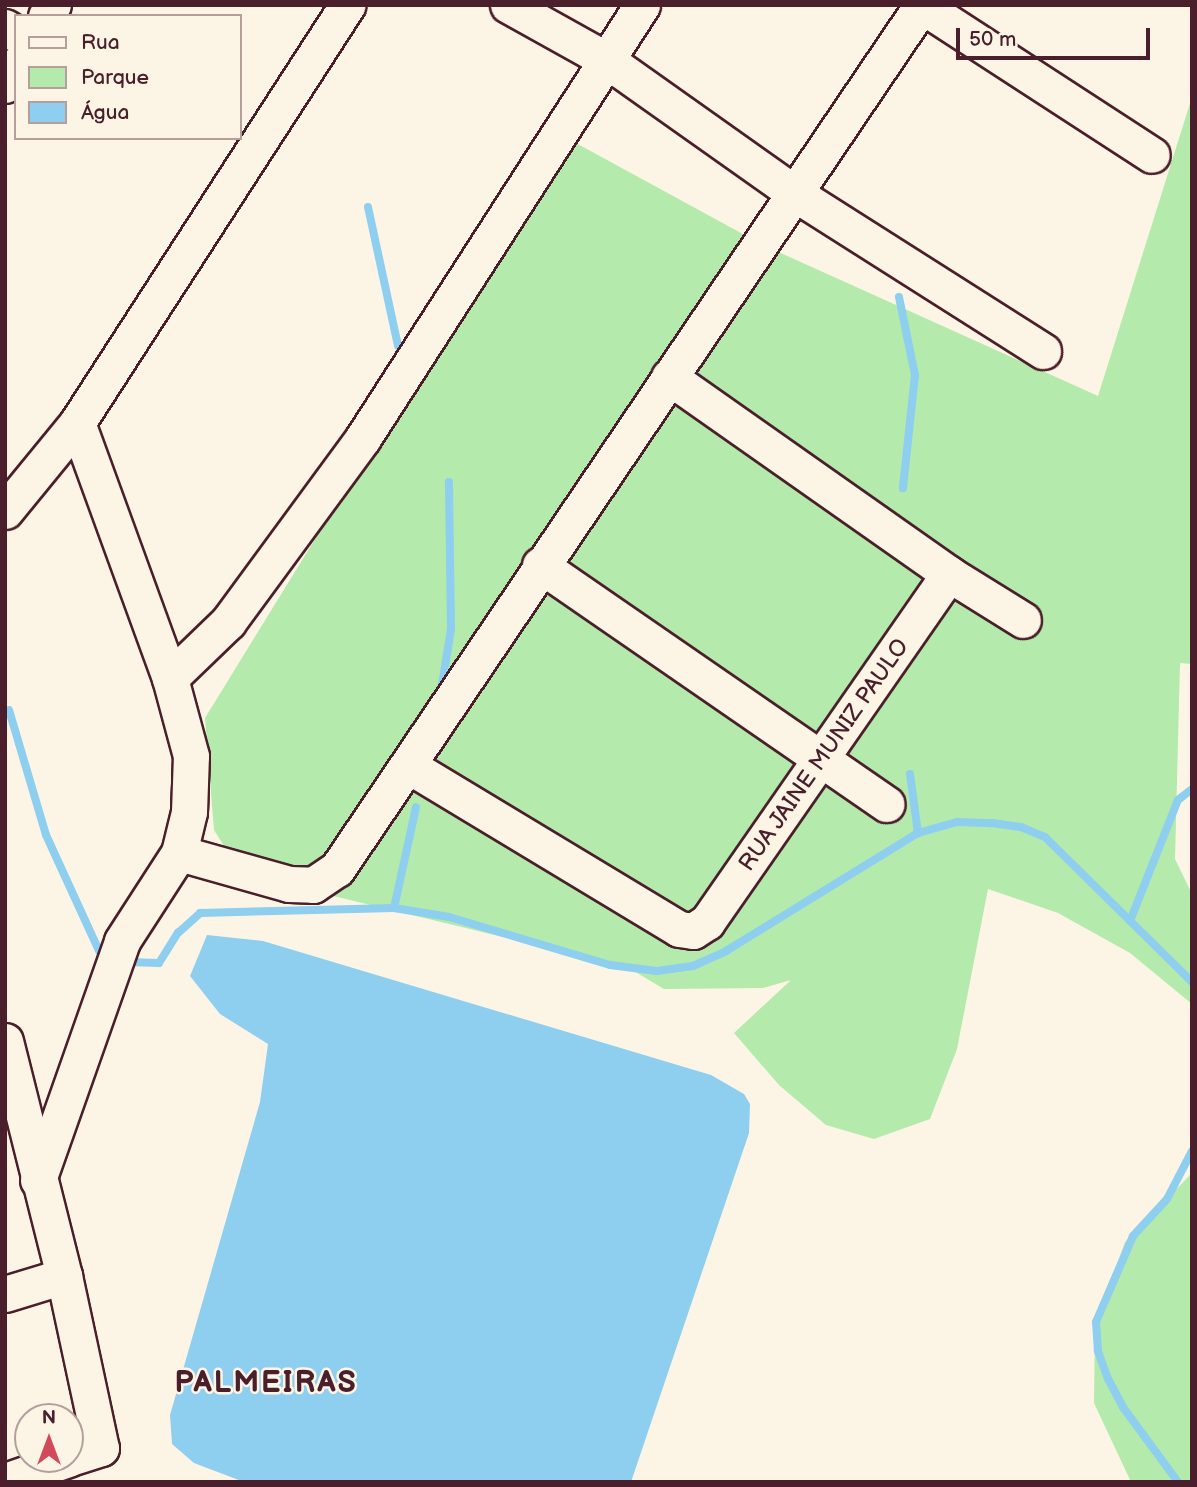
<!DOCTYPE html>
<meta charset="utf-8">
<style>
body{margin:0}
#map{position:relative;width:1197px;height:1487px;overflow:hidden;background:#fcf5e5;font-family:"Balsamiq Sans",sans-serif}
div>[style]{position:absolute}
.green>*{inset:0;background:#b4eaab}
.water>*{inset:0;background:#8eceef}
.stream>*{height:8px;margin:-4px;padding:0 4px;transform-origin:4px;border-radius:4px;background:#8eceef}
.roads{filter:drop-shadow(2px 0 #4a1f2b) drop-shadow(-2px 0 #4a1f2b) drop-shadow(0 2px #4a1f2b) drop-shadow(0 -2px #4a1f2b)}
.minor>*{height:35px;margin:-17.5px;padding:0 17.5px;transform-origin:17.5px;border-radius:17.5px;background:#fcf5e5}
span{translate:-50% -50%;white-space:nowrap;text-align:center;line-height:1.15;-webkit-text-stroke:5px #fcf5e5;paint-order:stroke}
.street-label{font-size:23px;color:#4a1f2b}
.district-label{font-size:30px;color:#4a1f2b;font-weight:700;letter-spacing:2px}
.frame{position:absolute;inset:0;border:7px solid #4a1f2b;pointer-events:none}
.legend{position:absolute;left:14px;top:14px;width:228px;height:126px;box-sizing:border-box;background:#fcf5e5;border:2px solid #b59f9b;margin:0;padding:9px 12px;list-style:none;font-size:21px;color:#4a1f2b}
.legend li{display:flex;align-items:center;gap:14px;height:35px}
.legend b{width:35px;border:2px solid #b59f9b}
.north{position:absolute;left:14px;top:1403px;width:70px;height:70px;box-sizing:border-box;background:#fcf5e5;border:2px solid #b59f9b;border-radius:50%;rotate:0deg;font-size:19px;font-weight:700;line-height:28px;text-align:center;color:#4a1f2b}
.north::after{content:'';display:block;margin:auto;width:24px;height:32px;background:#d1495b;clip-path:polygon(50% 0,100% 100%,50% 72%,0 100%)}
.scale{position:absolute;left:956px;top:28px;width:194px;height:32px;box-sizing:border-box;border:4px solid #4a1f2b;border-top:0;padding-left:9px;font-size:21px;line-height:24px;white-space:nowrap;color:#4a1f2b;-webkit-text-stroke:5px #fcf5e5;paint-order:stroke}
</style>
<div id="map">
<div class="green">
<div style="clip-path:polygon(1192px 97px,1192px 664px,1180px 663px,1175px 859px,1192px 894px,1192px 1004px,1130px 953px,1058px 913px,988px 889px,957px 1049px,930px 1119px,874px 1139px,826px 1125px,779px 1085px,734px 1033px,791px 980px,763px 988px,664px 989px,627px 967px,317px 892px,247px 883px,214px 830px,205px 718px,563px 136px,763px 245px,1098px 396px)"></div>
<div style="clip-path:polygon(1192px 1173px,1192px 1482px,1131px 1482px,1094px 1403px,1095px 1327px,1125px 1242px)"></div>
</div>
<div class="water">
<div style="clip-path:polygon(207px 935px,263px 941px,711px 1075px,744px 1094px,750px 1104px,749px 1133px,631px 1482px,244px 1482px,194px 1463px,172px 1444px,170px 1415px,260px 1102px,268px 1044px,220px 1014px,190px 976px)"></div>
</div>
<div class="stream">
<div style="left:368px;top:207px;width:142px;rotate:77.8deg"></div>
<div style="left:899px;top:297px;width:80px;rotate:78.4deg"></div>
<div style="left:915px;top:375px;width:114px;rotate:96.1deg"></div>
<div style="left:441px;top:691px;width:63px;rotate:-80.8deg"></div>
<div style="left:451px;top:629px;width:147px;rotate:-90.8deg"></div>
<div style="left:9px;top:710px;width:130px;rotate:73.5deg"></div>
<div style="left:46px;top:835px;width:128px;rotate:65.4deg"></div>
<div style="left:910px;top:774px;width:60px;rotate:82.3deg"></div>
<div style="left:394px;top:908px;width:103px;rotate:-77.7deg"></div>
<div style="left:1130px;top:921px;width:130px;rotate:-68.4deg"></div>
<div style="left:1178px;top:800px;width:18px;rotate:-38deg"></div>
<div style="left:127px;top:962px;width:32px;rotate:2deg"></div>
<div style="left:159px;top:963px;width:36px;rotate:-58deg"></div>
<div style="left:178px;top:933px;width:30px;rotate:-42deg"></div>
<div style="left:200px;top:913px;width:194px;rotate:-1.5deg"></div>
<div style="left:394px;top:908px;width:56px;rotate:9.3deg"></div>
<div style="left:449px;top:917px;width:168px;rotate:16.6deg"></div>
<div style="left:610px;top:965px;width:47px;rotate:7.3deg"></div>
<div style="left:657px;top:971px;width:36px;rotate:-8deg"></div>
<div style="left:693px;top:966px;width:36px;rotate:-24deg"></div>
<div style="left:726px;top:951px;width:225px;rotate:-31.6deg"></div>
<div style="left:918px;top:833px;width:41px;rotate:-15.8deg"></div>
<div style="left:957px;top:822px;width:35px;rotate:2deg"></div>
<div style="left:992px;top:823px;width:29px;rotate:8deg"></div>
<div style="left:1021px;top:827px;width:26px;rotate:23deg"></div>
<div style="left:1045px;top:837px;width:206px;rotate:44.6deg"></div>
<div style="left:1178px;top:1482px;width:93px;rotate:-126.3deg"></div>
<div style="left:1123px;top:1407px;width:32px;rotate:-118deg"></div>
<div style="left:1108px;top:1379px;width:30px;rotate:-110deg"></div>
<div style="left:1098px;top:1351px;width:29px;rotate:-94deg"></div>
<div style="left:1096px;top:1322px;width:94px;rotate:-66.7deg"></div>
<div style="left:1133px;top:1236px;width:50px;rotate:-47.4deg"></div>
<div style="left:1167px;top:1199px;width:54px;rotate:-62.5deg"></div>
</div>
<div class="roads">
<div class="minor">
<div style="left:508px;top:5px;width:111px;rotate:29.1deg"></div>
<div style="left:605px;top:59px;width:232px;rotate:35.3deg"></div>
<div style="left:794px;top:193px;width:295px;rotate:32.4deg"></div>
<div style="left:921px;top:5px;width:275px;rotate:33deg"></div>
<div style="left:46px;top:16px;width:13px;rotate:-58deg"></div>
<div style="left:5px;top:27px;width:13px;rotate:32deg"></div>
<div style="left:5px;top:85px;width:23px;rotate:-61deg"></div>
<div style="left:669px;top:377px;width:342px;rotate:35.1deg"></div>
<div style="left:949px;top:574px;width:87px;rotate:31.9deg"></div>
<div style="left:5px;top:511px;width:114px;rotate:-50.7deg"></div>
<div style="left:77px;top:423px;width:498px;rotate:-57.1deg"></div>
<div style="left:540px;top:565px;width:421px;rotate:34.6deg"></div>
<div style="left:170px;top:678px;width:81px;rotate:-44deg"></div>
<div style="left:228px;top:622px;width:228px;rotate:-53.7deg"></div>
<div style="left:363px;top:438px;width:515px;rotate:-57.2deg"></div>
<div style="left:409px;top:766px;width:315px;rotate:31.1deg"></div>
<div style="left:679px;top:929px;width:14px;rotate:8deg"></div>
<div style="left:693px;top:931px;width:17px;rotate:-33deg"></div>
<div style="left:707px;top:922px;width:424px;rotate:-55.2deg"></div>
<div style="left:179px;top:853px;width:114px;rotate:15.7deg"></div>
<div style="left:289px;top:884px;width:24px;rotate:2deg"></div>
<div style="left:313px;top:885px;width:29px;rotate:-34deg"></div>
<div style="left:337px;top:869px;width:1043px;rotate:-55.9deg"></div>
<div style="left:5px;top:1041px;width:242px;rotate:75.9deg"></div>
<div style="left:64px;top:1276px;width:176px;rotate:77.9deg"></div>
<div style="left:101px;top:1448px;width:33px;rotate:162deg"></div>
<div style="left:38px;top:1180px;width:253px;rotate:-70.6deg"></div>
<div style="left:122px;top:941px;width:105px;rotate:-57.1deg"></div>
<div style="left:179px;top:853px;width:42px;rotate:-76.3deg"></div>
<div style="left:189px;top:812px;width:56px;rotate:-88deg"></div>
<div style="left:191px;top:756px;width:81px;rotate:-105.1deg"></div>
<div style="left:170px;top:678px;width:271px;rotate:-110deg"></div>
<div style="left:5px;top:1294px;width:62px;rotate:-17deg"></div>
<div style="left:5px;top:1481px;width:67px;rotate:-19.2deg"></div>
</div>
</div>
<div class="street-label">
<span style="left:824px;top:755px;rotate:-55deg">RUA JAINE MUNIZ PAULO</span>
</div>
<div class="district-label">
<span style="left:266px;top:1383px">PALMEIRAS</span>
</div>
<div class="frame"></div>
<ul class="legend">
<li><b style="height:9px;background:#fcf5e5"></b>Rua</li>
<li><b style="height:19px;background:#b4eaab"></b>Parque</li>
<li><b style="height:19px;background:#8eceef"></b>Água</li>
</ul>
<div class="north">N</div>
<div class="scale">50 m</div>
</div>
